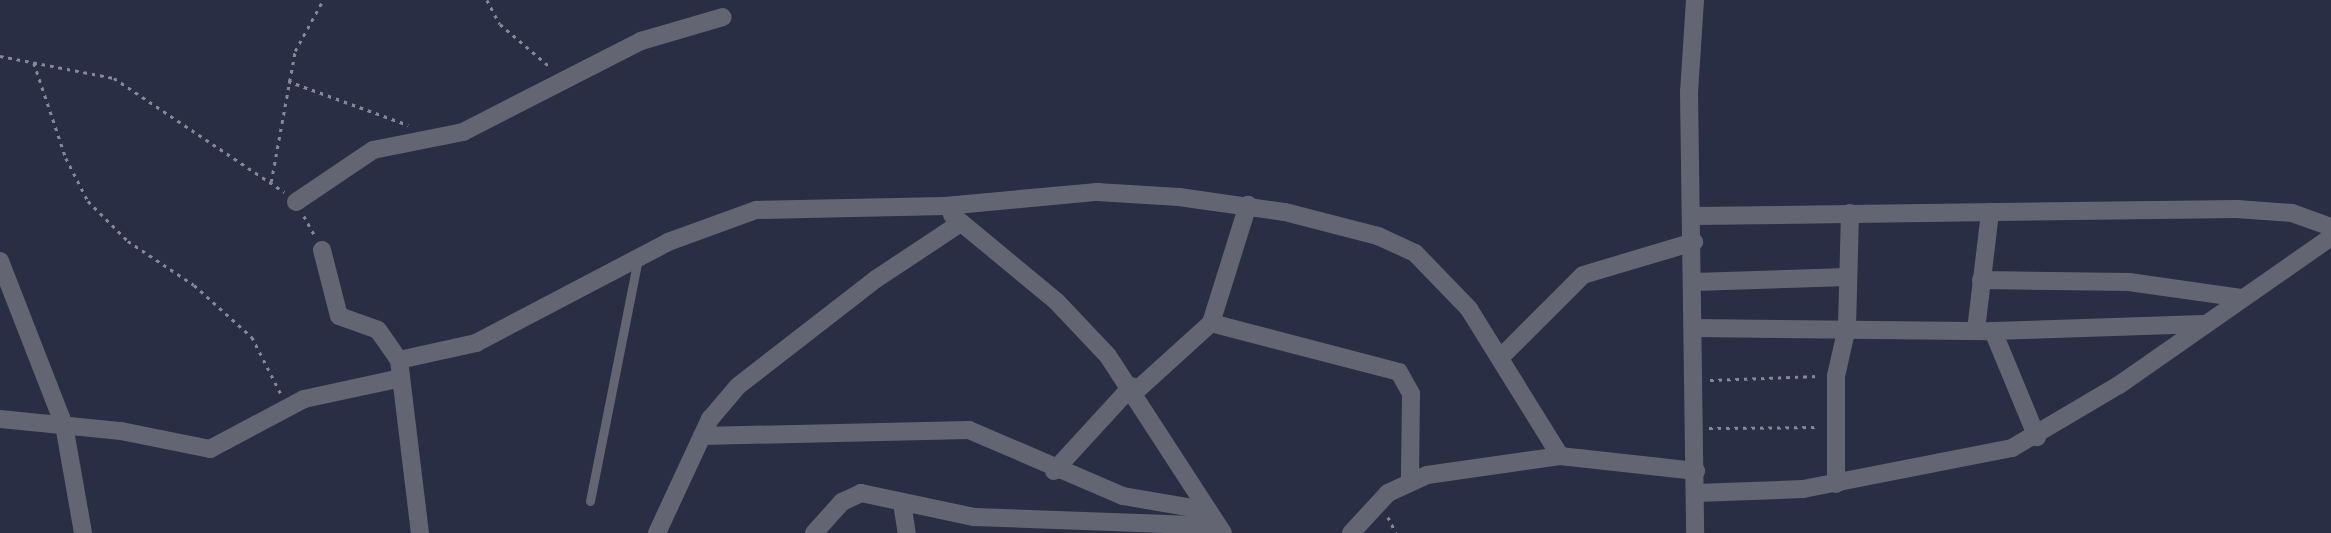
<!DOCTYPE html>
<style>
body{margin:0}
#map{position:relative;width:2331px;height:533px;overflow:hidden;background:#2a2e44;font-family:"Roboto Condensed",sans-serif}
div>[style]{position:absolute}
.path>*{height:2.5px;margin-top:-1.25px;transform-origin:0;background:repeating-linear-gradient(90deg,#84889a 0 3.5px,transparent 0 8.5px)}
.lane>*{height:9px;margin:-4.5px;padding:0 4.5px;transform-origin:4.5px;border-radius:4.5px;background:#636672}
.street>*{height:18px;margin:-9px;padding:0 9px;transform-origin:9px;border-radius:9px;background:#636672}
span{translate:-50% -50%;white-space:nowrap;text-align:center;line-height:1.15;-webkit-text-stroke:5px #151721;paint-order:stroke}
</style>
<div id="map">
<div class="path">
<div style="left:487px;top:0;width:27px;rotate:62deg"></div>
<div style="left:500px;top:24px;width:66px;rotate:40.7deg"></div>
<div style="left:0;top:56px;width:116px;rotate:10.9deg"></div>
<div style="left:114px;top:78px;width:205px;rotate:33.8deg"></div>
<div style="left:34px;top:63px;width:100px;rotate:71.4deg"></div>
<div style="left:66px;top:158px;width:48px;rotate:62.9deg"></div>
<div style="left:88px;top:201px;width:57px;rotate:45deg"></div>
<div style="left:128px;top:241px;width:79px;rotate:33.7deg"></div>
<div style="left:194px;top:285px;width:78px;rotate:41.9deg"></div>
<div style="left:252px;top:337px;width:64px;rotate:63deg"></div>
<div style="left:288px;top:81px;width:128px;rotate:20.1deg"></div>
<div style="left:271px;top:182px;width:133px;rotate:-79.6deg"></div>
<div style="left:295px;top:51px;width:58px;rotate:-61.2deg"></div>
<div style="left:304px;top:216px;width:21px;rotate:61deg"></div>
<div style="left:1710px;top:380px;width:109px;rotate:-2.1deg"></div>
<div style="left:1709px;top:428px;width:109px;rotate:-0.5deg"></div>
<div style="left:1388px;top:517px;width:18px;rotate:63deg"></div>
</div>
<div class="lane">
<div style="left:590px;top:501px;width:247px;rotate:-78.8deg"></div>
</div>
<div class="street">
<div style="left:1695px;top:0;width:92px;rotate:93.7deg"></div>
<div style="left:1689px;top:92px;width:441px;rotate:89.2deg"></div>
<div style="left:296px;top:202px;width:93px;rotate:-34deg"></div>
<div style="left:373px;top:150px;width:92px;rotate:-11.3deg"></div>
<div style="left:463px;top:132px;width:200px;rotate:-27.1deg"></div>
<div style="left:641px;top:41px;width:85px;rotate:-16.3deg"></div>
<div style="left:952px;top:215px;width:136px;rotate:39.6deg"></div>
<div style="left:1057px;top:302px;width:74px;rotate:46.6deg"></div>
<div style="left:1108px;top:356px;width:211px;rotate:57deg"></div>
<div style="left:1693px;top:216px;width:544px;rotate:-0.74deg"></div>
<div style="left:2237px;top:209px;width:55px;rotate:4.2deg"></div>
<div style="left:2292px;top:213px;width:41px;rotate:19.7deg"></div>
<div style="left:322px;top:250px;width:68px;rotate:75.6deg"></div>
<div style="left:339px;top:316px;width:41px;rotate:19.7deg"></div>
<div style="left:378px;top:330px;width:37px;rotate:55deg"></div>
<div style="left:399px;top:360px;width:174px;rotate:83.1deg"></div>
<div style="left:0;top:261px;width:176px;rotate:68.7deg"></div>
<div style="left:64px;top:425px;width:110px;rotate:80deg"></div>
<div style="left:1981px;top:280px;width:148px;rotate:0.8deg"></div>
<div style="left:2129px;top:282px;width:113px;rotate:8.1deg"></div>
<div style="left:1694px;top:282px;width:154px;rotate:-1.9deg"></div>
<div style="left:1211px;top:323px;width:194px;rotate:14.6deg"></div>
<div style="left:1399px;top:372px;width:25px;rotate:61deg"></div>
<div style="left:1411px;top:394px;width:86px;rotate:90.7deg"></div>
<div style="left:1694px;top:328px;width:299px;rotate:0.6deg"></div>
<div style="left:1993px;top:331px;width:115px;rotate:67.5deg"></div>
<div style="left:1976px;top:330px;width:119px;rotate:-83.2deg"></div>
<div style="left:1993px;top:331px;width:210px;rotate:-1.9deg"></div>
<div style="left:1500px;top:358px;width:117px;rotate:-45deg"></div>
<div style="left:1583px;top:275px;width:116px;rotate:-16.6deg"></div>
<div style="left:399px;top:360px;width:79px;rotate:-12.4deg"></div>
<div style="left:476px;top:343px;width:217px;rotate:-27.7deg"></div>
<div style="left:668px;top:242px;width:94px;rotate:-20deg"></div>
<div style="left:756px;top:210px;width:189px;rotate:-1.2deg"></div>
<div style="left:945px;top:206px;width:153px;rotate:-5.3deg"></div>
<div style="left:1097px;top:192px;width:82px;rotate:3.5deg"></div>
<div style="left:1179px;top:197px;width:107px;rotate:8.1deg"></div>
<div style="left:1285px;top:212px;width:96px;rotate:14.5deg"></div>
<div style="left:1378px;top:236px;width:41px;rotate:24.7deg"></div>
<div style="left:1415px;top:253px;width:78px;rotate:46deg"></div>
<div style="left:1469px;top:309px;width:173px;rotate:58.2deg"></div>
<div style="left:1136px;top:391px;width:101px;rotate:-42.2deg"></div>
<div style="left:1211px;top:323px;width:124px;rotate:-72.6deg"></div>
<div style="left:0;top:419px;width:122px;rotate:5.7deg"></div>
<div style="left:121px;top:431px;width:91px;rotate:11.4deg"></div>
<div style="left:210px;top:449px;width:106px;rotate:-28deg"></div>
<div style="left:304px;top:399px;width:99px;rotate:-12.2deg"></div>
<div style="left:702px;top:436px;width:267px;rotate:-1.3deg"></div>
<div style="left:969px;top:430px;width:168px;rotate:23.2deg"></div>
<div style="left:1123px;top:496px;width:82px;rotate:9.8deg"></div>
<div style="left:1054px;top:471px;width:115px;rotate:-47.5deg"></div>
<div style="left:1836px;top:484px;width:108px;rotate:-90deg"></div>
<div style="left:1836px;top:376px;width:50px;rotate:-77.3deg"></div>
<div style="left:1847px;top:327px;width:114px;rotate:-88.5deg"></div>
<div style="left:1696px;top:493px;width:107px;rotate:-2.1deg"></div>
<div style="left:1803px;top:489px;width:213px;rotate:-11.1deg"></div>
<div style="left:2012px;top:448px;width:124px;rotate:-30.5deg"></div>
<div style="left:2119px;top:385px;width:259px;rotate:-34.9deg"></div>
<div style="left:902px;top:503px;width:30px;rotate:81deg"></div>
<div style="left:657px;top:533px;width:126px;rotate:-65.1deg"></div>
<div style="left:710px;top:419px;width:43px;rotate:-49.7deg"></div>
<div style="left:738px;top:386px;width:175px;rotate:-37.8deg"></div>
<div style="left:876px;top:279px;width:100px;rotate:-33.5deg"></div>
<div style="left:814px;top:533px;width:42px;rotate:-47.9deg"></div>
<div style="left:842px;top:502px;width:21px;rotate:-25deg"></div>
<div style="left:861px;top:493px;width:116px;rotate:12deg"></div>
<div style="left:974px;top:517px;width:241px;rotate:2.1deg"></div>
<div style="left:1351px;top:533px;width:54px;rotate:-47.2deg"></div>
<div style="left:1388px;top:493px;width:43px;rotate:-24.8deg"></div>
<div style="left:1427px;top:475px;width:134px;rotate:-8.1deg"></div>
<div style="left:1560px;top:456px;width:137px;rotate:6.3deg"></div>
</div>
</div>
